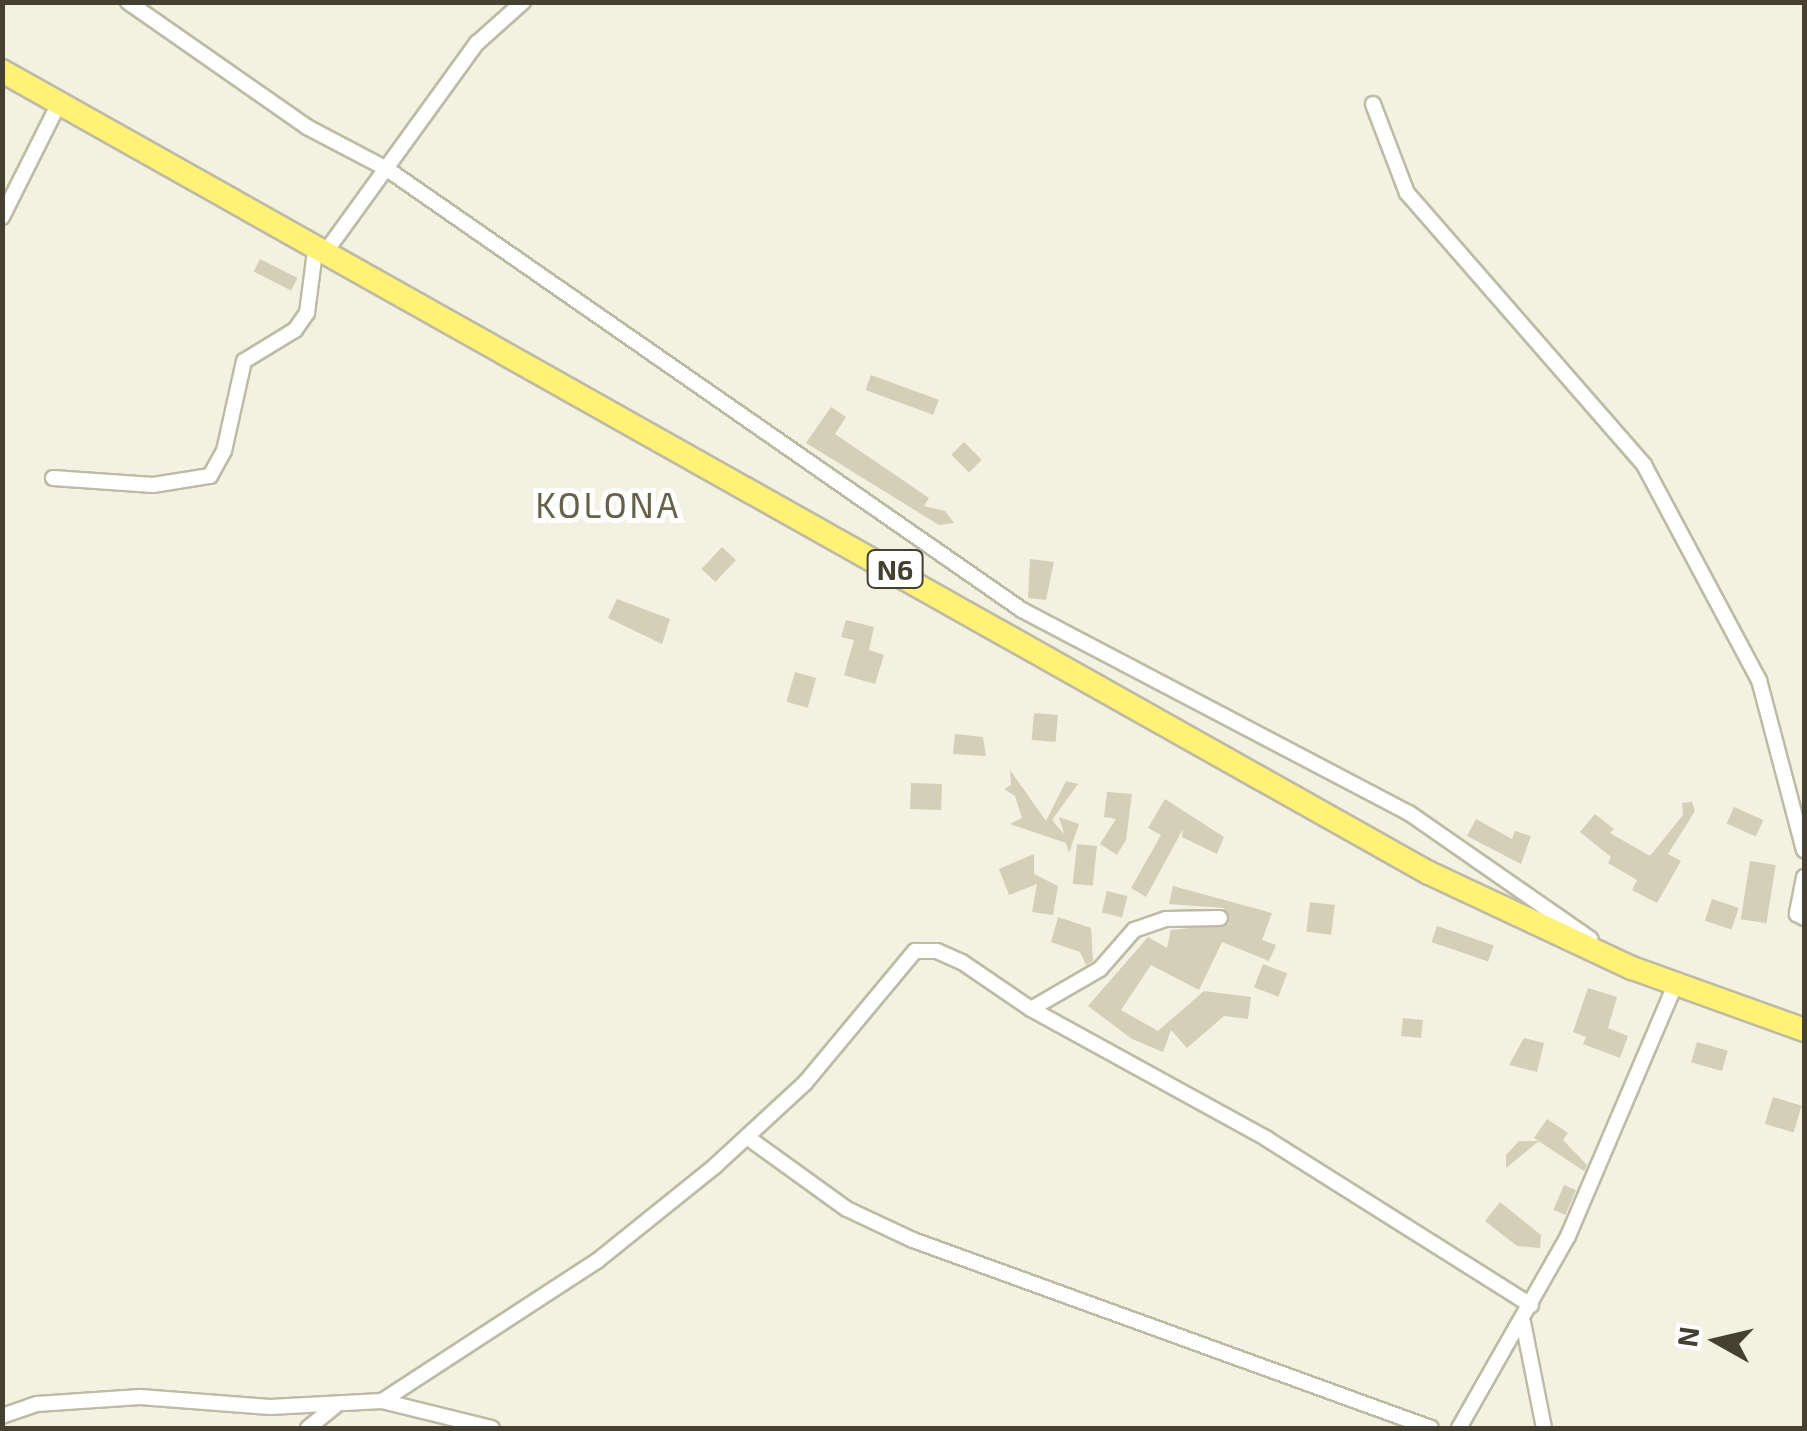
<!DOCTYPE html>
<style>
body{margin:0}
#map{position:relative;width:1807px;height:1431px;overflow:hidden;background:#f2f1e2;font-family:"Exo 2",sans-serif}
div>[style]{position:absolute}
.building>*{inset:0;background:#d4cfb7;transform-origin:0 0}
.roads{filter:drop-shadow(2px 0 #bebba4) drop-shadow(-2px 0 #bebba4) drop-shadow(0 2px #bebba4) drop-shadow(0 -2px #bebba4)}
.minor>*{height:14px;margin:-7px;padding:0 7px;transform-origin:7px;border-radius:7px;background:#fff}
.trunk>*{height:22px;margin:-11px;padding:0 11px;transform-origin:11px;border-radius:11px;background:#fff277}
span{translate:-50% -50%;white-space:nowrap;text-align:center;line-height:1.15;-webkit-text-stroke:10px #fff;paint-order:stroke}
.shield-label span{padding:2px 8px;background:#fff;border:2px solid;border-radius:8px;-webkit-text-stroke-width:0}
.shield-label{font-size:28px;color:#444132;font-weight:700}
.quarter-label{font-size:35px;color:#676149;letter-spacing:2.5px}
.frame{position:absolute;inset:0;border:5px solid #444132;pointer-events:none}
.north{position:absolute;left:1667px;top:1291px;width:100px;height:100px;-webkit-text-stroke:8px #fff;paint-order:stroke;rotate:278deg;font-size:28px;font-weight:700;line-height:40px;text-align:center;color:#444132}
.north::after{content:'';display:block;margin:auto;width:35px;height:45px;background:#444132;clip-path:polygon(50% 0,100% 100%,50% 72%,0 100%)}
</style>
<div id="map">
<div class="building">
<div style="left:260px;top:259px;width:42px;height:14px;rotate:27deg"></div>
<div style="left:871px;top:375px;width:72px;height:16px;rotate:20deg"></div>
<div style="clip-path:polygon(831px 407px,846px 417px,835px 434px,929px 498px,924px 506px,945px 511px,954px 523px,939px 525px,806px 443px)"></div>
<div style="left:964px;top:442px;width:25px;height:18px;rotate:45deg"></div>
<div style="left:722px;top:547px;width:19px;height:30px;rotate:43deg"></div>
<div style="clip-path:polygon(1030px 559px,1054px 562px,1046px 600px,1028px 598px)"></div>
<div style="clip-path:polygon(617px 599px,670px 619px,662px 644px,608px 618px)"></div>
<div style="clip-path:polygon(846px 620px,874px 627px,869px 650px,884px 655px,875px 684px,844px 675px,854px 640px,841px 637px)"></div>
<div style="left:795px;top:672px;width:22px;height:31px;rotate:16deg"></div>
<div style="left:1034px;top:713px;width:24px;height:27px;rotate:5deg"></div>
<div style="clip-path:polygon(955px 734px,983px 737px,986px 756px,953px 754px)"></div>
<div style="clip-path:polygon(1010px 770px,1046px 821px,1066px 781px,1078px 784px,1052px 820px,1064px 834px,1059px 817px,1079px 824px,1069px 853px,1066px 843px,1010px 824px,1022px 818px,1015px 796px,1004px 789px,1011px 785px)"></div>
<div style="left:911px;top:783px;width:31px;height:26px;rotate:2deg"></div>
<div style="clip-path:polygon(1107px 792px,1132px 794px,1126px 840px,1117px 855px,1100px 844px,1116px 819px,1104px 817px)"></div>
<div style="clip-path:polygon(1165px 799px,1224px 837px,1217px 854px,1182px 837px,1183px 829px,1146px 897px,1131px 888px,1161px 835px,1148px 828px)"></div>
<div style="clip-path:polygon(1692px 802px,1695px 811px,1668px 854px,1681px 861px,1657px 903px,1632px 890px,1637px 880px,1608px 863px,1611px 857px,1580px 832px,1595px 814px,1614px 829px,1610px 833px,1650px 856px,1683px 815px,1682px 803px)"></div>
<div style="left:1734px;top:807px;width:32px;height:18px;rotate:24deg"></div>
<div style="clip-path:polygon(1476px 819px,1512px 839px,1515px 831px,1531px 836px,1521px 864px,1467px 836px)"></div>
<div style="left:1077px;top:844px;width:20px;height:40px;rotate:6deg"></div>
<div style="clip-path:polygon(1034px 854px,1034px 874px,1058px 886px,1053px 915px,1032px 912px,1037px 884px,1009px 895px,999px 869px)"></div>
<div style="left:1750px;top:861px;width:26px;height:59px;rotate:9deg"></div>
<div style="clip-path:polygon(1173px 886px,1272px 913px,1262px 940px,1276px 945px,1269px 961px,1222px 942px,1199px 990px,1151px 965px,1121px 1010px,1158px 1031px,1204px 991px,1251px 997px,1248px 1019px,1224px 1016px,1187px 1048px,1171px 1030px,1163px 1052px,1132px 1039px,1088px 1006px,1148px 937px,1167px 948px,1171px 930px,1229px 924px,1224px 908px,1169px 904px)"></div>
<div style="left:1107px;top:891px;width:21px;height:22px;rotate:14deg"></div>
<div style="left:1712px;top:899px;width:28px;height:23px;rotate:18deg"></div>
<div style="left:1310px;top:902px;width:25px;height:30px;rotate:7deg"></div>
<div style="clip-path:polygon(1058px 917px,1091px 928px,1093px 961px,1086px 965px,1080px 952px,1051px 942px)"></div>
<div style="left:1437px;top:926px;width:60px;height:17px;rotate:19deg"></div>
<div style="left:1263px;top:964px;width:26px;height:25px;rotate:21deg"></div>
<div style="clip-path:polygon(1588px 988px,1617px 997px,1608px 1028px,1628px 1036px,1620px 1058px,1583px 1044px,1586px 1037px,1573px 1032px)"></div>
<div style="left:1403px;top:1018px;width:20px;height:18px;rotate:6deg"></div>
<div style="clip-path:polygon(1524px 1038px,1544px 1043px,1537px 1072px,1509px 1065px)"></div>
<div style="left:1697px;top:1042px;width:32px;height:21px;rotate:16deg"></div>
<div style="left:1773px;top:1097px;width:30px;height:28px;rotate:17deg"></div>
<div style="clip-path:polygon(1547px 1119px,1568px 1133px,1563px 1140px,1587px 1165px,1584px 1171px,1534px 1138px)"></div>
<div style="clip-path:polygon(1519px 1141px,1539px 1141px,1506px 1168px,1506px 1155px)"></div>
<div style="left:1564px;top:1185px;width:13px;height:27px;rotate:23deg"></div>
<div style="clip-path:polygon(1500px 1202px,1541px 1235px,1540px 1248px,1517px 1246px,1485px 1221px)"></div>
</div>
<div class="roads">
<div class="minor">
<div style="left:128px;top:2px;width:218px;rotate:34.9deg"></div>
<div style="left:307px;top:127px;width:90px;rotate:27.7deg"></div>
<div style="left:387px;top:169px;width:773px;rotate:34.78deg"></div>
<div style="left:1022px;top:610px;width:437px;rotate:27.7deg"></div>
<div style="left:1409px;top:813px;width:221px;rotate:34.8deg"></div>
<div style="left:1373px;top:104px;width:95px;rotate:69.1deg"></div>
<div style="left:1407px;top:193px;width:361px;rotate:48.9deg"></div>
<div style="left:1644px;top:465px;width:244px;rotate:61.9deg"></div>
<div style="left:1759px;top:680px;width:176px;rotate:75.2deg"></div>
<div style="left:2px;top:217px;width:127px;rotate:-63.4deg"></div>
<div style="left:327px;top:250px;width:256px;rotate:-54.1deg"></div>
<div style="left:477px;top:43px;width:62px;rotate:-41.7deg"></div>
<div style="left:53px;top:478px;width:100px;rotate:4deg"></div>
<div style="left:153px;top:485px;width:58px;rotate:-9deg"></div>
<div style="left:210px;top:476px;width:29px;rotate:-61deg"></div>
<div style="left:224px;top:451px;width:92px;rotate:-77.5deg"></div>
<div style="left:244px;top:361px;width:60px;rotate:-31.3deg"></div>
<div style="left:295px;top:330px;width:21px;rotate:-55deg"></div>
<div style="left:307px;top:313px;width:70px;rotate:-82.6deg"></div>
<div style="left:1804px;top:877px;width:38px;rotate:101deg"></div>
<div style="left:1797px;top:914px;width:8px;rotate:30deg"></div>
<div style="left:1031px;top:1009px;width:269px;rotate:28.8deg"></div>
<div style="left:1267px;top:1139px;width:312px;rotate:32.2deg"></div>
<div style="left:747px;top:1137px;width:123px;rotate:35.8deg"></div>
<div style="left:847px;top:1209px;width:73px;rotate:25.2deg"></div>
<div style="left:913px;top:1240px;width:551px;rotate:19.95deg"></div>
<div style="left:1523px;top:1322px;width:108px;rotate:78.8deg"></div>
<div style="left:382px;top:1401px;width:257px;rotate:-33.1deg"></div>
<div style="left:597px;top:1261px;width:151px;rotate:-38.8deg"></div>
<div style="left:715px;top:1166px;width:122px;rotate:-42.7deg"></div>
<div style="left:805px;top:1083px;width:172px;rotate:-50.2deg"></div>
<div style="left:915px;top:951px;width:22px"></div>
<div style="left:937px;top:951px;width:27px;rotate:24deg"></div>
<div style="left:962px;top:962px;width:83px;rotate:34.3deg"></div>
<div style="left:1031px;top:1009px;width:80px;rotate:-30.1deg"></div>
<div style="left:1100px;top:969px;width:52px;rotate:-48.9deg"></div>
<div style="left:1134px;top:930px;width:34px;rotate:-19deg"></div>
<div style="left:1166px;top:919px;width:54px;rotate:-1.1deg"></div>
<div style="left:2px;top:1416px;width:37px;rotate:-19deg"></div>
<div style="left:37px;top:1404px;width:103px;rotate:-3.9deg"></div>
<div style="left:140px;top:1397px;width:130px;rotate:4.4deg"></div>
<div style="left:270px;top:1407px;width:112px;rotate:-3.1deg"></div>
<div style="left:382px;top:1401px;width:113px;rotate:13.8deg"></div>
<div style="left:308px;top:1428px;width:35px;rotate:-39deg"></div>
<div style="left:1459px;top:1428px;width:221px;rotate:-60.4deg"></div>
<div style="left:1568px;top:1236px;width:273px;rotate:-66.9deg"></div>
</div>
<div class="trunk">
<div style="left:2px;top:71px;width:1637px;rotate:29.34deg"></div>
<div style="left:1429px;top:873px;width:224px;rotate:25.1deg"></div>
<div style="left:1632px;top:968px;width:183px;rotate:19.8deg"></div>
</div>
</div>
<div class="shield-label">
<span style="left:895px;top:569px">N6</span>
</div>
<div class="quarter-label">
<span style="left:608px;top:504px">KOLONA</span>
</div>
<div class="frame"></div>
<div class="north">N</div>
</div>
